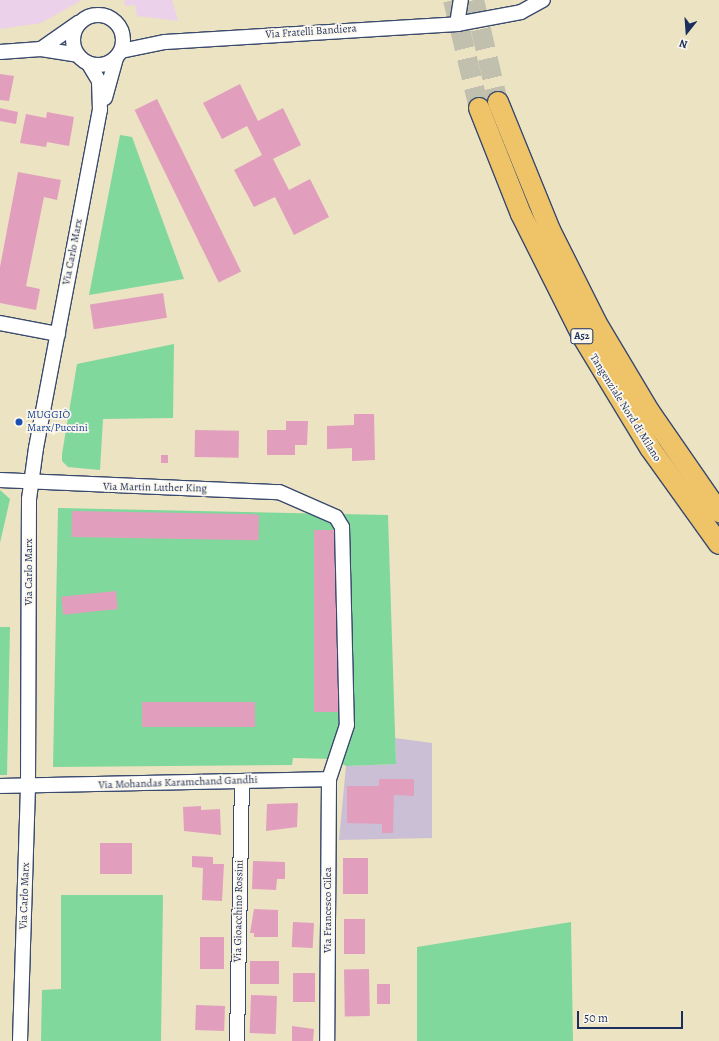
<!DOCTYPE html>
<meta charset="utf-8">
<style>
body{margin:0}
#map{position:relative;width:719px;height:1041px;overflow:hidden;background:#ebe3c2;font-family:Alegreya,serif}
div>[style]{position:absolute}
.built>*{inset:0;background:#ecd1ea}
.industrial>*{inset:0;background:#cbbfd5}
.green>*{inset:0;background:#80d89c}
.building>*{inset:0;background:#e29fbd;transform-origin:0 0}
.highway-tunnel>*{height:20px;margin-top:-10px;transform-origin:0;background:repeating-linear-gradient(90deg,#c1bfae 0 20px,transparent 0 30px)}
.roads{filter:drop-shadow(1px 0 #3a4a6d) drop-shadow(-1px 0 #3a4a6d) drop-shadow(0 1px #3a4a6d) drop-shadow(0 -1px #3a4a6d)}
.minor>*{height:14px;margin:-7px;padding:0 7px;transform-origin:7px;border-radius:7px;background:#fff}
.minor>.ring{margin:-7px;padding:0;box-sizing:content-box;background:none;border:14px solid #fff;border-radius:50%}
.highway>*{height:20px;margin:-10px;padding:0 10px;transform-origin:10px;border-radius:10px;background:#efc469}
.dots>*{width:11px;height:11px;translate:-50% -50%;box-sizing:border-box;border:2px solid #fbf7ec;border-radius:50%}
span{translate:-50% -50%;white-space:nowrap;text-align:center;line-height:1.15;-webkit-text-stroke:3.5px #fbf7ec;paint-order:stroke}
.shield-label span{padding:1px 3px;background:#fbf7ec;border:1px solid;border-radius:3px;-webkit-text-stroke-width:0}
.shield-label{font-size:10px;color:#1b2f5e;font-weight:700}
.street-label{font-size:11px;color:#1b2f5e}
.transit-label{font-size:11px;color:#164399}
.left{translate:0 -50%;text-align:left}
.north{position:absolute;left:667px;top:12px;width:40px;height:40px;-webkit-text-stroke:3px #fbf7ec;paint-order:stroke;rotate:197deg;font-size:11px;font-weight:700;line-height:16px;text-align:center;color:#1b2f5e}
.north::after{content:'';display:block;margin:auto;width:14px;height:18px;background:#1b2f5e;clip-path:polygon(50% 0,100% 100%,50% 72%,0 100%)}
.scale{position:absolute;left:577px;top:1011px;width:106px;height:18px;box-sizing:border-box;border:2px solid #1b2f5e;border-top:0;padding-left:5px;font-size:12px;line-height:14px;white-space:nowrap;color:#1b2f5e;-webkit-text-stroke:3px #fbf7ec;paint-order:stroke}
</style>
<div id="map">
<div class="built">
<div style="clip-path:polygon(0 0,82px 0,41px 23px,0 29px)"></div>
<div style="clip-path:polygon(124px 0,172px 0,178px 21px,137px 16px,135px 5px,125px 6px)"></div>
</div>
<div class="industrial">
<div style="clip-path:polygon(395px 738px,432px 743px,432px 838px,339px 840px,346px 766px,396px 764px)"></div>
</div>
<div class="green">
<div style="clip-path:polygon(120px 135px,132px 137px,184px 279px,89px 295px)"></div>
<div style="clip-path:polygon(174px 344px,173px 418px,103px 419px,100px 470px,68px 467px,62px 461px,62px 454px,77px 364px)"></div>
<div style="clip-path:polygon(0 490px,10px 499px,0 543px)"></div>
<div style="clip-path:polygon(58px 508px,388px 515px,396px 764px,346px 766px,334px 759px,293px 758px,292px 765px,53px 767px)"></div>
<div style="clip-path:polygon(0 627px,10px 627px,7px 775px,0 775px)"></div>
<div style="clip-path:polygon(61px 895px,163px 895px,161px 1041px,41px 1041px,42px 990px,61px 989px)"></div>
<div style="clip-path:polygon(571px 922px,573px 1041px,417px 1041px,417px 947px)"></div>
</div>
<div class="building">
<div style="clip-path:polygon(0 74px,14px 76px,9px 101px,0 100px)"></div>
<div style="clip-path:polygon(240px 84px,258px 121px,283px 108px,301px 145px,273px 159px,289px 190px,310px 179px,329px 217px,294px 235px,275px 197px,254px 207px,234px 170px,262px 155px,247px 126px,222px 139px,203px 103px)"></div>
<div style="left:157px;top:99px;width:192px;height:25px;rotate:64deg"></div>
<div style="clip-path:polygon(0 108px,18px 112px,16px 124px,0 121px)"></div>
<div style="clip-path:polygon(47px 112px,74px 117px,69px 146px,47px 142px,46px 147px,20px 143px,26px 114px,46px 118px)"></div>
<div style="clip-path:polygon(18px 172px,61px 180px,57px 200px,44px 197px,26px 286px,40px 289px,36px 310px,0 303px,0 267px)"></div>
<div style="left:163px;top:293px;width:25px;height:74px;rotate:81deg"></div>
<div style="clip-path:polygon(354px 414px,374px 414px,375px 460px,352px 461px,352px 448px,327px 449px,327px 426px,354px 425px)"></div>
<div style="clip-path:polygon(286px 421px,308px 421px,307px 445px,295px 445px,295px 455px,267px 455px,267px 430px,286px 430px)"></div>
<div style="left:195px;top:430px;width:44px;height:27px;rotate:1deg"></div>
<div style="left:161px;top:455px;width:7px;height:8px"></div>
<div style="left:72px;top:511px;width:187px;height:26px;rotate:1deg"></div>
<div style="left:314px;top:530px;width:26px;height:182px"></div>
<div style="left:116px;top:591px;width:18px;height:55px;rotate:84deg"></div>
<div style="left:255px;top:702px;width:25px;height:113px;rotate:90deg"></div>
<div style="clip-path:polygon(379px 779px,414px 779px,414px 796px,394px 795px,393px 833px,382px 833px,382px 824px,347px 823px,347px 786px,379px 786px)"></div>
<div style="clip-path:polygon(298px 803px,297px 827px,266px 831px,267px 804px)"></div>
<div style="clip-path:polygon(201px 806px,201px 810px,220px 809px,221px 835px,184px 831px,183px 807px)"></div>
<div style="left:100px;top:843px;width:32px;height:31px"></div>
<div style="clip-path:polygon(192px 856px,213px 857px,213px 864px,224px 864px,222px 901px,202px 900px,203px 868px,192px 867px)"></div>
<div style="left:343px;top:858px;width:25px;height:36px"></div>
<div style="clip-path:polygon(253px 861px,285px 862px,285px 879px,277px 879px,276px 890px,252px 889px)"></div>
<div style="clip-path:polygon(254px 909px,278px 910px,278px 937px,254px 937px,254px 933px,250px 933px)"></div>
<div style="left:344px;top:919px;width:21px;height:35px"></div>
<div style="left:293px;top:922px;width:21px;height:25px;rotate:3deg"></div>
<div style="left:200px;top:937px;width:24px;height:32px"></div>
<div style="left:250px;top:961px;width:29px;height:23px"></div>
<div style="left:369px;top:969px;width:47px;height:25px;rotate:89deg"></div>
<div style="left:293px;top:973px;width:22px;height:29px"></div>
<div style="left:377px;top:984px;width:13px;height:20px"></div>
<div style="left:251px;top:995px;width:26px;height:38px;rotate:2deg"></div>
<div style="left:196px;top:1005px;width:29px;height:25px;rotate:2deg"></div>
<div style="clip-path:polygon(292px 1026px,314px 1029px,313px 1041px,292px 1041px)"></div>
</div>
<div class="highway-tunnel">
<div style="left:453px;top:0;width:111px;rotate:76.5deg"></div>
<div style="left:474px;top:0;width:105px;rotate:76.8deg"></div>
</div>
<div class="roads">
<div class="minor">
<div class="ring" style="left:73px;top:15px;width:36px;height:36px"></div>
<div style="left:457px;top:24px;width:24px;rotate:-81deg"></div>
<div style="left:41px;top:49px;width:45px;rotate:-35.1deg"></div>
<div style="left:121px;top:51px;width:45px;rotate:-11.6deg"></div>
<div style="left:165px;top:42px;width:293px;rotate:-3.5deg"></div>
<div style="left:457px;top:24px;width:65px;rotate:-10.6deg"></div>
<div style="left:521px;top:12px;width:25px;rotate:-29deg"></div>
<div style="left:0;top:52px;width:41px;rotate:-4.2deg"></div>
<div style="left:41px;top:49px;width:37px;rotate:9deg"></div>
<div style="left:105px;top:98px;width:41px;rotate:-74.6deg"></div>
<div style="left:0;top:323px;width:59px;rotate:10.7deg"></div>
<div style="left:0;top:480px;width:279px;rotate:2.5deg"></div>
<div style="left:279px;top:492px;width:62px;rotate:23.7deg"></div>
<div style="left:336px;top:517px;width:12px;rotate:59deg"></div>
<div style="left:342px;top:527px;width:198px;rotate:88.6deg"></div>
<div style="left:347px;top:725px;width:57px;rotate:108.4deg"></div>
<div style="left:329px;top:779px;width:262px;rotate:90.4deg"></div>
<div style="left:0;top:786px;width:329px;rotate:-1.2deg"></div>
<div style="left:20px;top:1041px;width:255px;rotate:-88.2deg"></div>
<div style="left:28px;top:786px;width:287px;rotate:-89.8deg"></div>
<div style="left:29px;top:499px;width:51px;rotate:-82.2deg"></div>
<div style="left:36px;top:448px;width:344px;rotate:-79.3deg"></div>
<div style="left:100px;top:110px;width:29px;rotate:-92deg"></div>
<div style="left:99px;top:81px;width:21px;rotate:-121deg"></div>
<div style="left:237px;top:1041px;width:260px;rotate:-88.9deg"></div>
</div>
<div class="highway">
<div style="left:498px;top:102px;width:138px;rotate:67.9deg"></div>
<div style="left:550px;top:230px;width:103px;rotate:63.4deg"></div>
<div style="left:596px;top:322px;width:104px;rotate:59.2deg"></div>
<div style="left:649px;top:411px;width:123px;rotate:55.3deg"></div>
<div style="left:479px;top:108px;width:114px;rotate:68.4deg"></div>
<div style="left:521px;top:214px;width:134px;rotate:63.4deg"></div>
<div style="left:581px;top:334px;width:133px;rotate:58.8deg"></div>
<div style="left:650px;top:448px;width:118px;rotate:54.3deg"></div>
</div>
</div>
<div class="dots">
<div style="left:19px;top:422px;background:#1a4fb4"></div>
</div>
<div class="shield-label">
<span style="left:582px;top:336px">A52</span>
</div>
<div class="street-label">
<span style="left:311px;top:32px;rotate:-4deg">Via Fratelli Bandiera</span>
<span style="left:73px;top:252px;rotate:-79deg">Via Carlo Marx</span>
<span style="left:625px;top:408px;rotate:58deg">Tangenziale Nord di Milano</span>
<span style="left:155px;top:488px;rotate:1deg">Via Martin Luther King</span>
<span style="left:29px;top:572px;rotate:-90deg">Via Carlo Marx</span>
<span style="left:178px;top:783px;rotate:-2deg">Via Mohandas Karamchand Gandhi</span>
<span style="left:25px;top:896px;rotate:-88deg">Via Carlo Marx</span>
<span style="left:328px;top:910px;rotate:-90deg">Via Francesco Cilea</span>
<span style="left:239px;top:911px;rotate:-89deg">Via Gioacchino Rossini</span>
</div>
<div class="transit-label">
<span class="left" style="left:27px;top:422px">MUGGIÒ<br>Marx/Puccini</span>
</div>
<div class="north">N</div>
<div class="scale">50 m</div>
</div>
